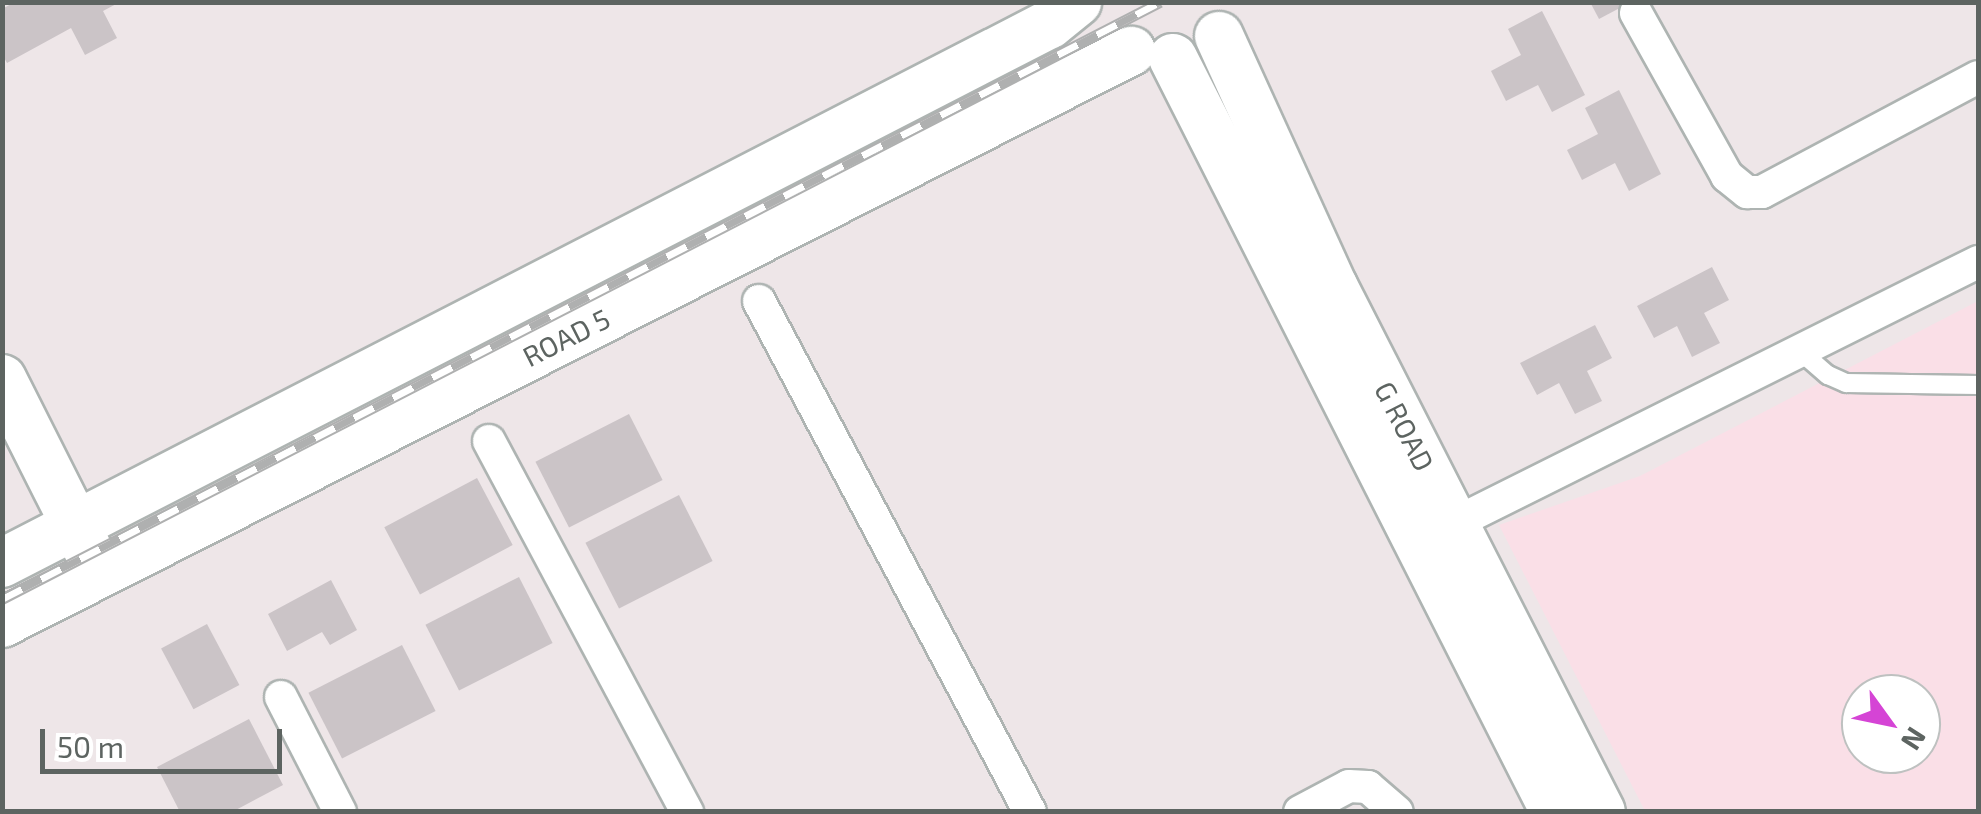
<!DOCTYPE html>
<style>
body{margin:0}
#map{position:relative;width:1981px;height:814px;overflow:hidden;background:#eee6e8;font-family:"Exo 2",sans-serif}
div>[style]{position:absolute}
.commercial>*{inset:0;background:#fadfe7}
.building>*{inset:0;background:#cbc4c7;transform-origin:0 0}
.roads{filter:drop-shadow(2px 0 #aeb4b2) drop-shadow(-2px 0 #aeb4b2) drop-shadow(0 2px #aeb4b2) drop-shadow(0 -2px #aeb4b2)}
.lane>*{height:18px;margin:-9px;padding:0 9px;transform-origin:9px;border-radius:9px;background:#fff}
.street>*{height:32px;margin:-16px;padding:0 16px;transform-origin:16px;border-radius:16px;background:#fff}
.secondary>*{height:48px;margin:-24px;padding:0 24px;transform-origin:24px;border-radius:24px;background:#fff}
.rail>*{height:11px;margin-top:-5.5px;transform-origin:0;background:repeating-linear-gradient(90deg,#fff 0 22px,#afb0b0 0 44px);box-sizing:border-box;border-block:2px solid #afb0b0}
span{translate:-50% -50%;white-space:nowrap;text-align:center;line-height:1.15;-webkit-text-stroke:8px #fff;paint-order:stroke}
.street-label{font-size:28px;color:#5d6461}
.frame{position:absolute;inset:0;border:5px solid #5d6461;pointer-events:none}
.north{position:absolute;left:1841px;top:674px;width:100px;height:100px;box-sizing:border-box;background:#fff;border:2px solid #bec1c0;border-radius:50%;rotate:123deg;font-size:28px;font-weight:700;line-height:40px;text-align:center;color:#5d6461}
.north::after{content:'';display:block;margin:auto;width:35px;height:45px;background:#d544d5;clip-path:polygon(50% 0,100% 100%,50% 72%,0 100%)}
.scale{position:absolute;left:40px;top:729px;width:242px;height:45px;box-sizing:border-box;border:5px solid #5d6461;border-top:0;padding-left:12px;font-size:30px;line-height:35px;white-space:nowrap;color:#5d6461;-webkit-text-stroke:8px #fff;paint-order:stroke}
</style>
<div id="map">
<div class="commercial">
<div style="clip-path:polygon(evenodd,1978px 301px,1978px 811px,1645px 811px,1499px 525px,1640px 476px,1978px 301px,1861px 694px,1921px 694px,1921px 754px,1861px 754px,1861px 694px)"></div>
</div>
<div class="building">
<div style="clip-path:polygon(15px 2px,120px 2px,103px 11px,117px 38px,85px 55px,71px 28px,7px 63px,2px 54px,2px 9px)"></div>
<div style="clip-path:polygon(1590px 2px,1631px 2px,1599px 19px)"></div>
<div style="clip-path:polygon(1542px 11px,1585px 95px,1552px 112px,1538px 85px,1506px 101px,1491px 71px,1521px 55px,1508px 29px)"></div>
<div style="clip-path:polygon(1619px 90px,1661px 174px,1629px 191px,1615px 163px,1582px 180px,1567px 150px,1598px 134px,1585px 108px)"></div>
<div style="clip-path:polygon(1712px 267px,1729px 300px,1704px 313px,1720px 343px,1692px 357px,1677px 326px,1654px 338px,1637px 306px)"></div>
<div style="clip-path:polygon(1595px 325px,1612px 358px,1587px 371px,1602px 401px,1575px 414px,1559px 383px,1537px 395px,1520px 363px)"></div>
<div style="left:629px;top:414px;width:74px;height:105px;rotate:63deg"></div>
<div style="left:477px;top:478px;width:76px;height:105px;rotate:62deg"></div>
<div style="left:679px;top:495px;width:74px;height:105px;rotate:63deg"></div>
<div style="left:519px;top:577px;width:74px;height:105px;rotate:63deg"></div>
<div style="clip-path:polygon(331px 580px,357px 630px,330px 645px,322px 632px,287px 651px,268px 614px)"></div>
<div style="left:207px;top:624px;width:69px;height:52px;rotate:62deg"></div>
<div style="left:402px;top:645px;width:74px;height:105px;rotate:63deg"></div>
<div style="clip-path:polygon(249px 719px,283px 785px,232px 812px,180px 812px,157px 767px)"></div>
</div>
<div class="roads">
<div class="lane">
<div style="left:1800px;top:351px;width:37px;rotate:41deg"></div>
<div style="left:1828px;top:375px;width:20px;rotate:24deg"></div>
<div style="left:1846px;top:383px;width:132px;rotate:0.9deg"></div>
</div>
<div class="street">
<div style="left:1636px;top:13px;width:187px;rotate:60.8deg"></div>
<div style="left:1727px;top:176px;width:26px;rotate:39deg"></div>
<div style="left:1747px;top:192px;width:15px"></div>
<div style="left:1762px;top:192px;width:245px;rotate:-28deg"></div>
<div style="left:759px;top:301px;width:578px;rotate:62.06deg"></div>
<div style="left:489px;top:441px;width:421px;rotate:61.9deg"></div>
<div style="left:1455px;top:523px;width:585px;rotate:-26.52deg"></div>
<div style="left:281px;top:697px;width:129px;rotate:62.8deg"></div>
<div style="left:1300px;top:812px;width:55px;rotate:-28deg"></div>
<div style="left:1349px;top:786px;width:19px;rotate:3deg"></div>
<div style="left:1368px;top:787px;width:38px;rotate:41deg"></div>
</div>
<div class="secondary">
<div style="left:1219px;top:36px;width:275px;rotate:65.5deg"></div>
<div style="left:1333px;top:286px;width:590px;rotate:63deg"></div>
<div style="left:1173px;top:58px;width:845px;rotate:63.13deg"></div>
<div style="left:2px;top:379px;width:194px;rotate:63.3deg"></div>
<div style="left:2px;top:563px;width:1178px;rotate:-27.22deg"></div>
<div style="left:1050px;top:24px;width:35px;rotate:-39deg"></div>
<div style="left:2px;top:623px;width:1266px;rotate:-26.87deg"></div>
</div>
</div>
<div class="rail">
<div style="left:2px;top:599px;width:1303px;rotate:-27.27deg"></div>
</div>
<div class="street-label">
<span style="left:566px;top:337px;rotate:-27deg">ROAD 5</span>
<span style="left:1405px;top:426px;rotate:63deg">G ROAD</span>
</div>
<div class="frame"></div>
<div class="north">N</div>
<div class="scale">50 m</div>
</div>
